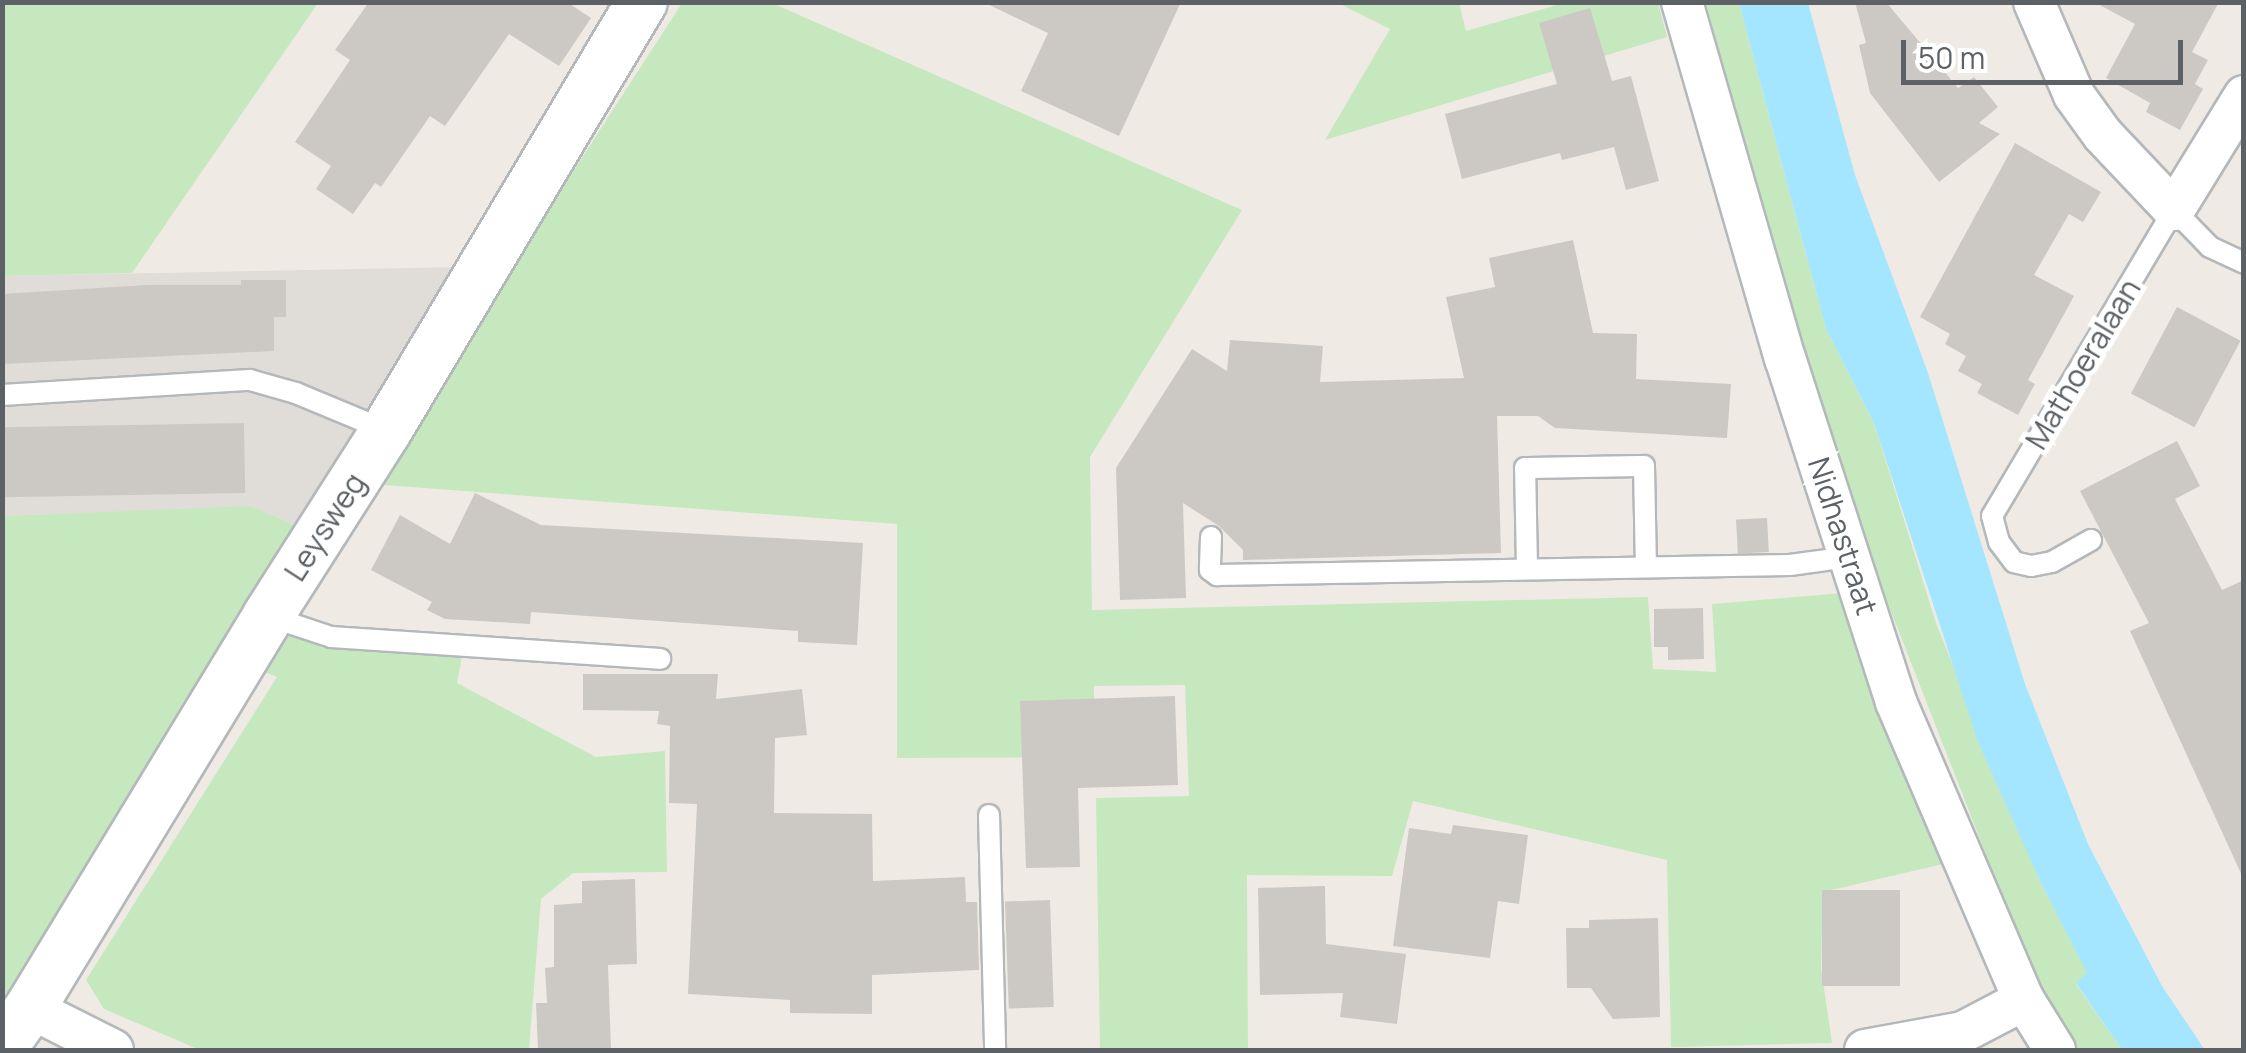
<!DOCTYPE html>
<style>
body{margin:0}
#map{position:relative;width:2246px;height:1053px;overflow:hidden;background:#efebe4;font-family:Manrope,sans-serif}
div>[style]{position:absolute}
.industrial>*{inset:0;background:#e0ddd8}
.green>*{inset:0;background:#c6e8bf}
.water>*{inset:0;background:#a4e6ff}
.building>*{inset:0;background:#ccc8c3;transform-origin:0 0}
.roads{filter:drop-shadow(2px 0 #b4b8bb) drop-shadow(-2px 0 #b4b8bb) drop-shadow(0 2px #b4b8bb) drop-shadow(0 -2px #b4b8bb)}
.service>*{height:20px;margin:-10px;padding:0 10px;transform-origin:10px;border-radius:10px;background:#fff}
.minor>*{height:40px;margin:-20px;padding:0 20px;transform-origin:20px;border-radius:20px;background:#fff}
.tertiary>*{height:50px;margin:-25px;padding:0 25px;transform-origin:25px;border-radius:25px;background:#fff}
span{translate:-50% -50%;white-space:nowrap;text-align:center;line-height:1.15;-webkit-text-stroke:10px #fff;paint-order:stroke}
.street-label{font-size:30px;color:#5c6165}
.frame{position:absolute;inset:0;border:5px solid #5c6165;pointer-events:none}
.scale{position:absolute;left:1901px;top:40px;width:282px;height:45px;box-sizing:border-box;border:5px solid #5c6165;border-top:0;padding-left:12px;font-size:30px;line-height:35px;white-space:nowrap;color:#5c6165;-webkit-text-stroke:8px #fff;paint-order:stroke}
</style>
<div id="map">
<div class="industrial">
<div style="clip-path:polygon(461px 267px,301px 528px,250px 507px,3px 516px,2px 276px)"></div>
</div>
<div class="green">
<div style="clip-path:polygon(2px 3px,3px 2px,318px 3px,132px 273px,3px 276px)"></div>
<div style="clip-path:polygon(682px 3px,772px 3px,1242px 210px,1090px 457px,1092px 610px,1648px 597px,1653px 669px,1716px 672px,1712px 604px,1843px 593px,1905px 773px,1943px 864px,1823px 892px,1821px 968px,1832px 1043px,1671px 1047px,1667px 860px,1413px 801px,1392px 876px,1247px 875px,1248px 1050px,1100px 1050px,1096px 798px,1189px 796px,1185px 685px,1094px 686px,1094px 757px,897px 758px,897px 524px,371px 484px)"></div>
<div style="clip-path:polygon(1338px 3px,1459px 3px,1466px 31px,1564px 3px,1658px 3px,1667px 37px,1325px 140px,1390px 29px)"></div>
<div style="clip-path:polygon(1706px 3px,1739px 3px,1826px 329px,1874px 423px,1936px 623px,2041px 883px,2088px 973px,2076px 984px,2122px 1050px,2078px 1050px,2032px 970px,1980px 839px,1856px 522px,1768px 239px)"></div>
<div style="clip-path:polygon(250px 506px,301px 528px,3px 1007px,3px 516px)"></div>
<div style="clip-path:polygon(297px 632px,322px 648px,462px 656px,457px 683px,596px 757px,665px 751px,667px 872px,573px 873px,541px 899px,529px 1050px,200px 1050px,104px 1009px,86px 980px,277px 677px,260px 670px,285px 636px)"></div>
</div>
<div class="water">
<div style="clip-path:polygon(1739px 3px,1808px 3px,1855px 175px,1928px 373px,2025px 684px,2088px 844px,2162px 986px,2205px 1050px,2122px 1050px,2076px 983px,2087px 973px,2041px 883px,1978px 742px,1874px 423px,1826px 329px)"></div>
</div>
<div class="building">
<div style="clip-path:polygon(369px 2px,567px 2px,591px 18px,559px 66px,509px 34px,445px 126px,430px 116px,381px 187px,375px 183px,353px 214px,316px 189px,331px 166px,295px 142px,350px 60px,335px 50px)"></div>
<div style="clip-path:polygon(983px 2px,1181px 2px,1119px 136px,1021px 91px,1048px 33px)"></div>
<div style="clip-path:polygon(1855px 2px,1886px 2px,1958px 88px,1974px 77px,1998px 107px,1979px 123px,2000px 134px,1939px 182px,1870px 93px,1859px 45px,1866px 43px)"></div>
<div style="clip-path:polygon(2094px 2px,2219px 2px,2192px 52px,2208px 60px,2195px 84px,2203px 89px,2180px 130px,2146px 112px,2150px 103px,2106px 78px,2135px 24px)"></div>
<div style="clip-path:polygon(1590px 8px,1612px 81px,1631px 76px,1659px 181px,1626px 190px,1614px 147px,1562px 160px,1560px 153px,1462px 179px,1445px 114px,1557px 84px,1539px 23px)"></div>
<div style="clip-path:polygon(2015px 143px,2101px 192px,2083px 222px,2069px 214px,2034px 275px,2074px 296px,2028px 380px,2035px 384px,2018px 415px,1977px 393px,1982px 384px,1958px 371px,1966px 356px,1945px 344px,1950px 334px,1920px 317px)"></div>
<div style="clip-path:polygon(1573px 240px,1593px 333px,1637px 334px,1636px 379px,1731px 384px,1727px 438px,1555px 428px,1538px 416px,1497px 416px,1501px 553px,1243px 560px,1243px 550px,1219px 526px,1183px 503px,1186px 598px,1120px 600px,1116px 468px,1192px 349px,1227px 371px,1230px 340px,1323px 346px,1320px 382px,1464px 378px,1446px 297px,1495px 287px,1489px 258px)"></div>
<div style="clip-path:polygon(241px 280px,286px 280px,286px 317px,274px 317px,274px 351px,2px 364px,2px 294px,147px 285px,241px 285px)"></div>
<div style="left:2177px;top:307px;width:72px;height:98px;rotate:28deg"></div>
<div style="left:244px;top:423px;width:70px;height:242px;rotate:89deg"></div>
<div style="clip-path:polygon(2177px 441px,2200px 486px,2175px 499px,2222px 590px,2244px 580px,2244px 880px,2130px 631px,2149px 623px,2080px 491px)"></div>
<div style="clip-path:polygon(475px 493px,541px 525px,863px 543px,857px 645px,798px 642px,798px 631px,531px 612px,530px 624px,445px 619px,427px 610px,432px 602px,371px 570px,400px 515px,450px 544px)"></div>
<div style="left:1767px;top:518px;width:34px;height:31px;rotate:87deg"></div>
<div style="clip-path:polygon(1703px 608px,1704px 659px,1668px 660px,1668px 647px,1654px 647px,1654px 609px)"></div>
<div style="clip-path:polygon(583px 674px,718px 674px,716px 699px,802px 689px,807px 735px,775px 738px,774px 813px,872px 814px,873px 881px,965px 877px,966px 902px,977px 902px,979px 970px,872px 975px,872px 1014px,790px 1013px,790px 1000px,688px 994px,697px 804px,669px 803px,670px 726px,657px 724px,659px 711px,583px 710px)"></div>
<div style="clip-path:polygon(1175px 696px,1178px 785px,1078px 788px,1080px 867px,1026px 868px,1020px 701px)"></div>
<div style="clip-path:polygon(1453px 825px,1528px 835px,1519px 904px,1498px 901px,1490px 958px,1393px 946px,1409px 828px,1451px 834px)"></div>
<div style="clip-path:polygon(635px 879px,637px 964px,608px 965px,611px 1050px,538px 1050px,536px 1003px,547px 1003px,545px 968px,554px 967px,554px 905px,582px 903px,582px 881px)"></div>
<div style="clip-path:polygon(1325px 886px,1326px 944px,1406px 954px,1397px 1024px,1340px 1017px,1343px 993px,1260px 995px,1258px 888px)"></div>
<div style="left:1900px;top:890px;width:96px;height:78px;rotate:90deg"></div>
<div style="left:1050px;top:900px;width:107px;height:45px;rotate:88deg"></div>
<div style="clip-path:polygon(1658px 918px,1660px 1017px,1613px 1019px,1591px 988px,1567px 988px,1566px 928px,1589px 928px,1589px 920px)"></div>
</div>
<div class="roads">
<div class="service">
<div style="left:2px;top:395px;width:248px;rotate:-3.5deg"></div>
<div style="left:250px;top:380px;width:48px;rotate:15.8deg"></div>
<div style="left:296px;top:393px;width:96px;rotate:22.6deg"></div>
<div style="left:1211px;top:537px;width:33px;rotate:92deg"></div>
<div style="left:1210px;top:570px;width:9px;rotate:36deg"></div>
<div style="left:1217px;top:575px;width:573px;rotate:-1deg"></div>
<div style="left:1790px;top:565px;width:60px;rotate:-7.7deg"></div>
<div style="left:2091px;top:540px;width:45px;rotate:150.6deg"></div>
<div style="left:2052px;top:562px;width:21px;rotate:169deg"></div>
<div style="left:2031px;top:566px;width:17px;rotate:-167deg"></div>
<div style="left:2014px;top:562px;width:25px;rotate:-127deg"></div>
<div style="left:1999px;top:542px;width:27px;rotate:-105deg"></div>
<div style="left:1992px;top:516px;width:356px;rotate:-59.3deg"></div>
<div style="left:2174px;top:210px;width:52px;rotate:45.8deg"></div>
<div style="left:2210px;top:247px;width:38px;rotate:25deg"></div>
<div style="left:1527px;top:568px;width:100px;rotate:-91.1deg"></div>
<div style="left:1525px;top:468px;width:119px;rotate:-1deg"></div>
<div style="left:1644px;top:466px;width:100px;rotate:88.9deg"></div>
<div style="left:271px;top:617px;width:63px;rotate:18.4deg"></div>
<div style="left:331px;top:637px;width:330px;rotate:3.8deg"></div>
<div style="left:989px;top:815px;width:235px;rotate:88.5deg"></div>
</div>
<div class="minor">
<div style="left:1682px;top:2px;width:371px;rotate:73.9deg"></div>
<div style="left:1785px;top:358px;width:361px;rotate:72.1deg"></div>
<div style="left:1896px;top:702px;width:324px;rotate:66.8deg"></div>
<div style="left:2024px;top:1000px;width:59px;rotate:58.2deg"></div>
<div style="left:2034px;top:2px;width:101px;rotate:66.7deg"></div>
<div style="left:2074px;top:95px;width:49px;rotate:54.1deg"></div>
<div style="left:2103px;top:135px;width:103px;rotate:46.6deg"></div>
<div style="left:2174px;top:210px;width:134px;rotate:-58.4deg"></div>
<div style="left:30px;top:1008px;width:93px;rotate:26.8deg"></div>
<div style="left:1865px;top:1050px;width:100px;rotate:-10.4deg"></div>
<div style="left:1963px;top:1032px;width:69px;rotate:-27.7deg"></div>
</div>
<div class="tertiary">
<div style="left:2px;top:1047px;width:48px;rotate:-54.3deg"></div>
<div style="left:30px;top:1008px;width:459px;rotate:-58.7deg"></div>
<div style="left:268px;top:616px;width:219px;rotate:-57.5deg"></div>
<div style="left:386px;top:431px;width:500px;rotate:-59.2deg"></div>
</div>
</div>
<div class="street-label">
<span style="left:2083px;top:364px;rotate:-59deg">Mathoeralaan</span>
<span style="left:325px;top:527px;rotate:-57deg">Leysweg</span>
<span style="left:1843px;top:536px;rotate:72deg">Nidhastraat</span>
</div>
<div class="frame"></div>
<div class="scale">50 m</div>
</div>
